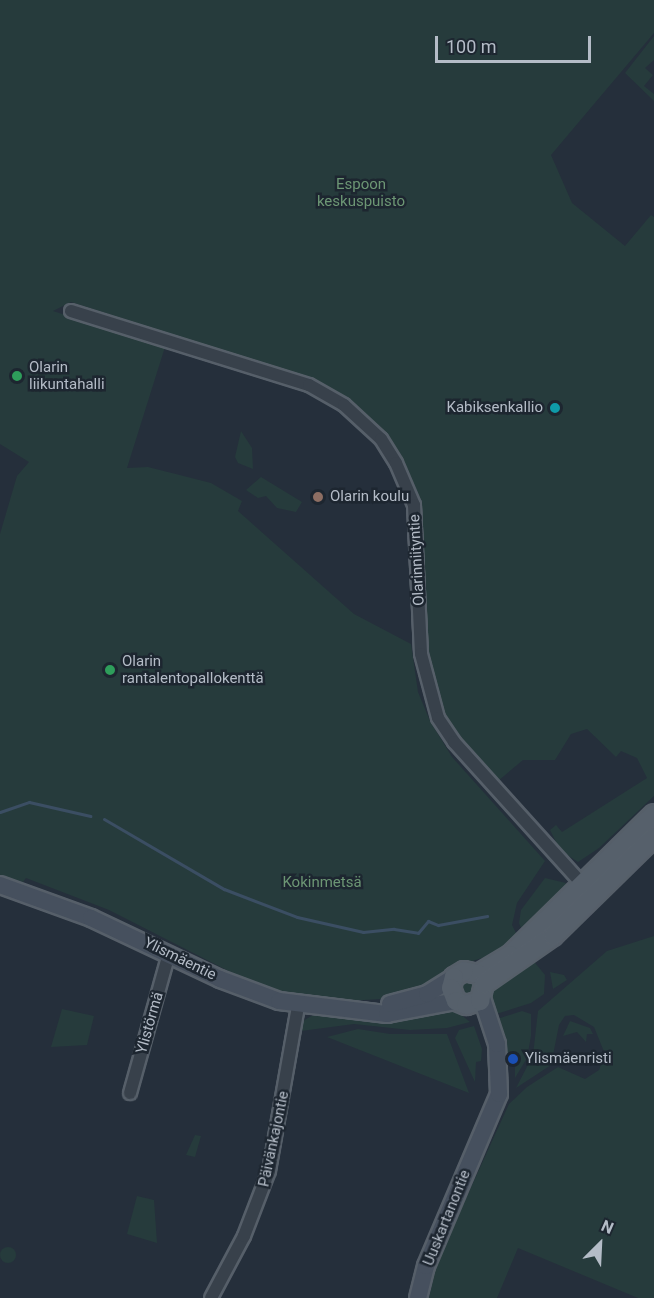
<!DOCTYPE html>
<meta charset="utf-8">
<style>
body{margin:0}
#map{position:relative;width:654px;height:1298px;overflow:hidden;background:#252f3b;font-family:Roboto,sans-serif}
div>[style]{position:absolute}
.green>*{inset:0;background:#263b3c}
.round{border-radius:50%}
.stream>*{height:3px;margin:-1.5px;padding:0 1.5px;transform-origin:1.5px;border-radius:1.5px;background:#3b4e63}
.roads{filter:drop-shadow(2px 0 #565f69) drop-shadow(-2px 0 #565f69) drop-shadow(0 2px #565f69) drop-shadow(0 -2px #565f69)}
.street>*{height:12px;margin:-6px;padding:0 6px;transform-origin:6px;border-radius:6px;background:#38414b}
.secondary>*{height:16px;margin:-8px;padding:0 8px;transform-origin:8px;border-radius:8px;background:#46505e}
.primary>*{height:18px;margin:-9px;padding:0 9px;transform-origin:9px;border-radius:9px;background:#56606b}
.dots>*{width:16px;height:16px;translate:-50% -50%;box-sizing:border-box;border:3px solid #1d2630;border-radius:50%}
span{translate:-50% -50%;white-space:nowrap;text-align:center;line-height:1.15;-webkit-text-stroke:5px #1d2630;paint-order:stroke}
.park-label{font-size:15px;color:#6c9674}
.poi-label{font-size:15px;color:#b4bcc7}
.left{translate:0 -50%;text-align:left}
.right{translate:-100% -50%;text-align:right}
.street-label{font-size:15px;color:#b4bcc7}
.north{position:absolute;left:570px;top:1214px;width:60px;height:60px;-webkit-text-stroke:4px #1d2630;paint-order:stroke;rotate:24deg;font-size:16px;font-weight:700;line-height:24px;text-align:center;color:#b4bcc7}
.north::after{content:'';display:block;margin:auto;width:21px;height:27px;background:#b4bcc7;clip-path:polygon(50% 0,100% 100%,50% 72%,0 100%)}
.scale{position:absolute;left:435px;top:36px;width:156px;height:27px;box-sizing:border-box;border:3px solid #b4bcc7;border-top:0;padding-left:8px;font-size:18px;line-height:21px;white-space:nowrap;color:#b4bcc7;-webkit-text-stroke:4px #1d2630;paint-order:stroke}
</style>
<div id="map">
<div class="green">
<div style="clip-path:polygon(0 0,654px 0,654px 33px,551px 155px,572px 203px,625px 246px,651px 215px,654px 217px,654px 796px,599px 848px,578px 862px,560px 850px,550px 830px,556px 825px,562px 832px,647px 778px,637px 758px,621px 751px,616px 757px,587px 729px,571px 734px,555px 760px,523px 760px,498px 781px,457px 735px,442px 709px,426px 651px,422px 523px,413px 486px,403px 461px,384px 434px,348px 399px,320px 382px,71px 302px,53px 311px,165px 347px,127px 468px,148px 467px,211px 483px,242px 501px,238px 511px,354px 614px,411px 644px,418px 692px,430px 721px,452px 757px,545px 861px,517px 903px,512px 925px,519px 939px,501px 952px,466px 963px,443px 980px,397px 998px,332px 1002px,268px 991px,109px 910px,26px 878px,23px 882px,0 877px,0 534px,17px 476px,29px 462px,0 444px)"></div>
<div style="clip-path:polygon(654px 36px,654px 60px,645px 68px,653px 75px,644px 86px,654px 94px,654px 101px,625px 73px)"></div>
<div style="clip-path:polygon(241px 431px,252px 448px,253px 469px,238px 463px,235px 457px)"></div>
<div style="clip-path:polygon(261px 477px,302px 502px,296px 512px,277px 508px,266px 496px,258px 498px,246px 490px)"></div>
<div style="clip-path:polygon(545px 878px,566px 883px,564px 891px,524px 935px,519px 923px,521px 910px)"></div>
<div style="clip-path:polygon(654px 936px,654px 1298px,638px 1298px,518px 1248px,497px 1298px,429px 1298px,437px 1262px,509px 1104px,527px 1087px,558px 1067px,585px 1079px,599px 1070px,605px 1054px,594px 1027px,574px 1015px,565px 1016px,559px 1025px,551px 1065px,516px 1088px,533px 1055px,538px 1011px,607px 951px)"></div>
<div style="clip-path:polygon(532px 959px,545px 975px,544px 994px,531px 1003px,493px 1015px,488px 996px,491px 989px)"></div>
<div style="clip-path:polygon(550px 972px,564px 975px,567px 980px,553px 989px)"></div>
<div class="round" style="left:461px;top:981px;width:14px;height:14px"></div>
<div style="clip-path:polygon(62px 1009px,94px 1016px,87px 1045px,51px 1047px)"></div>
<div style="clip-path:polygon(454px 1009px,470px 1022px,447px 1028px,410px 1030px,354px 1024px,301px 1031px,303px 1021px,313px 1015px,358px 1019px)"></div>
<div style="clip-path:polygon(522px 1011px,531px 1014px,531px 1036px,527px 1058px,515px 1078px,515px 1057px,507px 1053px,494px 1020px)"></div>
<div style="clip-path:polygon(570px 1021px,590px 1028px,593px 1034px,587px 1034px,586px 1042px,577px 1032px,563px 1036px)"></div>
<div style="clip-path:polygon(474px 1026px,482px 1049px,481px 1061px,476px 1062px,475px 1082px,455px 1038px,459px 1030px)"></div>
<div style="clip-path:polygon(358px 1029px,390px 1034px,447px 1034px,469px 1093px,327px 1037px)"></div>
<div style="clip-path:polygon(195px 1135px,201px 1136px,195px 1157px,186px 1155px)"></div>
<div style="clip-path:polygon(137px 1196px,154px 1200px,157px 1243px,127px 1234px)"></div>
<div class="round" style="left:0;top:1247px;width:16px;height:16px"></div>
</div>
<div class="stream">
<div style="left:0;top:812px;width:31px;rotate:-19deg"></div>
<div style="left:29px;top:802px;width:63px;rotate:12.9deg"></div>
<div style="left:104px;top:819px;width:139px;rotate:30.3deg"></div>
<div style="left:224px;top:889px;width:78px;rotate:21deg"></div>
<div style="left:297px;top:917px;width:68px;rotate:12.8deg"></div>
<div style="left:363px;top:932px;width:31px;rotate:-6deg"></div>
<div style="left:394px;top:929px;width:24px;rotate:9deg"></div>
<div style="left:418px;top:933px;width:16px;rotate:-50deg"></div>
<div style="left:428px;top:921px;width:11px;rotate:22deg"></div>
<div style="left:438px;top:925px;width:50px;rotate:-10.4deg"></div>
</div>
<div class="roads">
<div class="street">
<div style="left:71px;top:311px;width:249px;rotate:17.3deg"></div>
<div style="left:309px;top:385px;width:40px;rotate:29.7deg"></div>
<div style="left:344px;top:405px;width:50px;rotate:42.6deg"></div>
<div style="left:381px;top:439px;width:28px;rotate:58deg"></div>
<div style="left:396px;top:463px;width:46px;rotate:66.8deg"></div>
<div style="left:414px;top:505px;width:149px;rotate:87.3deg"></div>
<div style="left:421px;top:654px;width:66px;rotate:75.1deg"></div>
<div style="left:438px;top:718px;width:29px;rotate:56deg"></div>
<div style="left:454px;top:742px;width:197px;rotate:47.9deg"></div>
<div style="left:130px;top:1093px;width:145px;rotate:-74.4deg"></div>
<div style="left:211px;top:1298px;width:70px;rotate:-62deg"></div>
<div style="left:244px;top:1236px;width:70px;rotate:-69deg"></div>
<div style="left:269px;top:1171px;width:168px;rotate:-80deg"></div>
</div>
<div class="secondary">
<div style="left:0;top:885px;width:97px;rotate:19.9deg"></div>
<div style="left:91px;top:918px;width:143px;rotate:25.3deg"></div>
<div style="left:220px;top:979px;width:63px;rotate:20.4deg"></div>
<div style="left:279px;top:1001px;width:109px;rotate:6.9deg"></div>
<div style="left:387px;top:1014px;width:70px;rotate:-10.7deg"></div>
<div style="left:390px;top:1004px;width:38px;rotate:-15deg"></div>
<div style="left:427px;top:994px;width:32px;rotate:-32deg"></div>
<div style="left:418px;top:1298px;width:33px;rotate:-76deg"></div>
<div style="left:426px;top:1266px;width:187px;rotate:-67deg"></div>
<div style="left:499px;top:1094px;width:50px;rotate:-92.3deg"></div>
<div style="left:497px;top:1044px;width:48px;rotate:-108.1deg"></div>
</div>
<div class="primary">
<div style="left:654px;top:814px;width:202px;rotate:135.6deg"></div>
<div style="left:510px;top:955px;width:37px;rotate:149deg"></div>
<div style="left:478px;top:974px;width:14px;rotate:-168deg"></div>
<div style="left:464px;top:971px;width:12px;rotate:149deg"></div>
<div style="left:454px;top:977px;width:11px;rotate:105deg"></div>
<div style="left:451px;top:988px;width:14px;rotate:69deg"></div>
<div style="left:456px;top:1001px;width:11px;rotate:22deg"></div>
<div style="left:466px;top:1005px;width:15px;rotate:-16deg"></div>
<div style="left:480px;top:1001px;width:17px;rotate:-77deg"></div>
<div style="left:484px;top:984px;width:84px;rotate:-34.8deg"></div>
<div style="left:553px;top:936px;width:141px;rotate:-44.4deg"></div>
</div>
</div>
<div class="dots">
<div style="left:17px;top:376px;background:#2e9e5b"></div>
<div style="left:555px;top:408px;background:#0f9aa8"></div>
<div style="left:318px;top:497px;background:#8d6e63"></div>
<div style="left:110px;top:670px;background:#2e9e5b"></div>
<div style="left:513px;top:1059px;background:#1a4fb4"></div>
</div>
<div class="park-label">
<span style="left:361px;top:193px">Espoon<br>keskuspuisto</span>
<span style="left:322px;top:883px">Kokinmetsä</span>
</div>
<div class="poi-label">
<span class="left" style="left:29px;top:376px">Olarin<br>liikuntahalli</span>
<span class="right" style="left:543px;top:408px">Kabiksenkallio</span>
<span class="left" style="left:330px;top:497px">Olarin koulu</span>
<span class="left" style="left:122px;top:670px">Olarin<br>rantalentopallokenttä</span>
<span class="left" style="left:525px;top:1059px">Ylismäenristi</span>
</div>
<div class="street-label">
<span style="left:417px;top:560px;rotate:-93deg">Olarinniityntie</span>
<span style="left:180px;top:959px;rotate:26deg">Ylismäentie</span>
<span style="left:150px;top:1023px;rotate:-74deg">Ylistörmä</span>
<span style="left:274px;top:1139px;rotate:-78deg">Päivänkajontie</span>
<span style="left:447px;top:1218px;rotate:-68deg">Uuskartanontie</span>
</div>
<div class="north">N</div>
<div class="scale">100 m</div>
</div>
